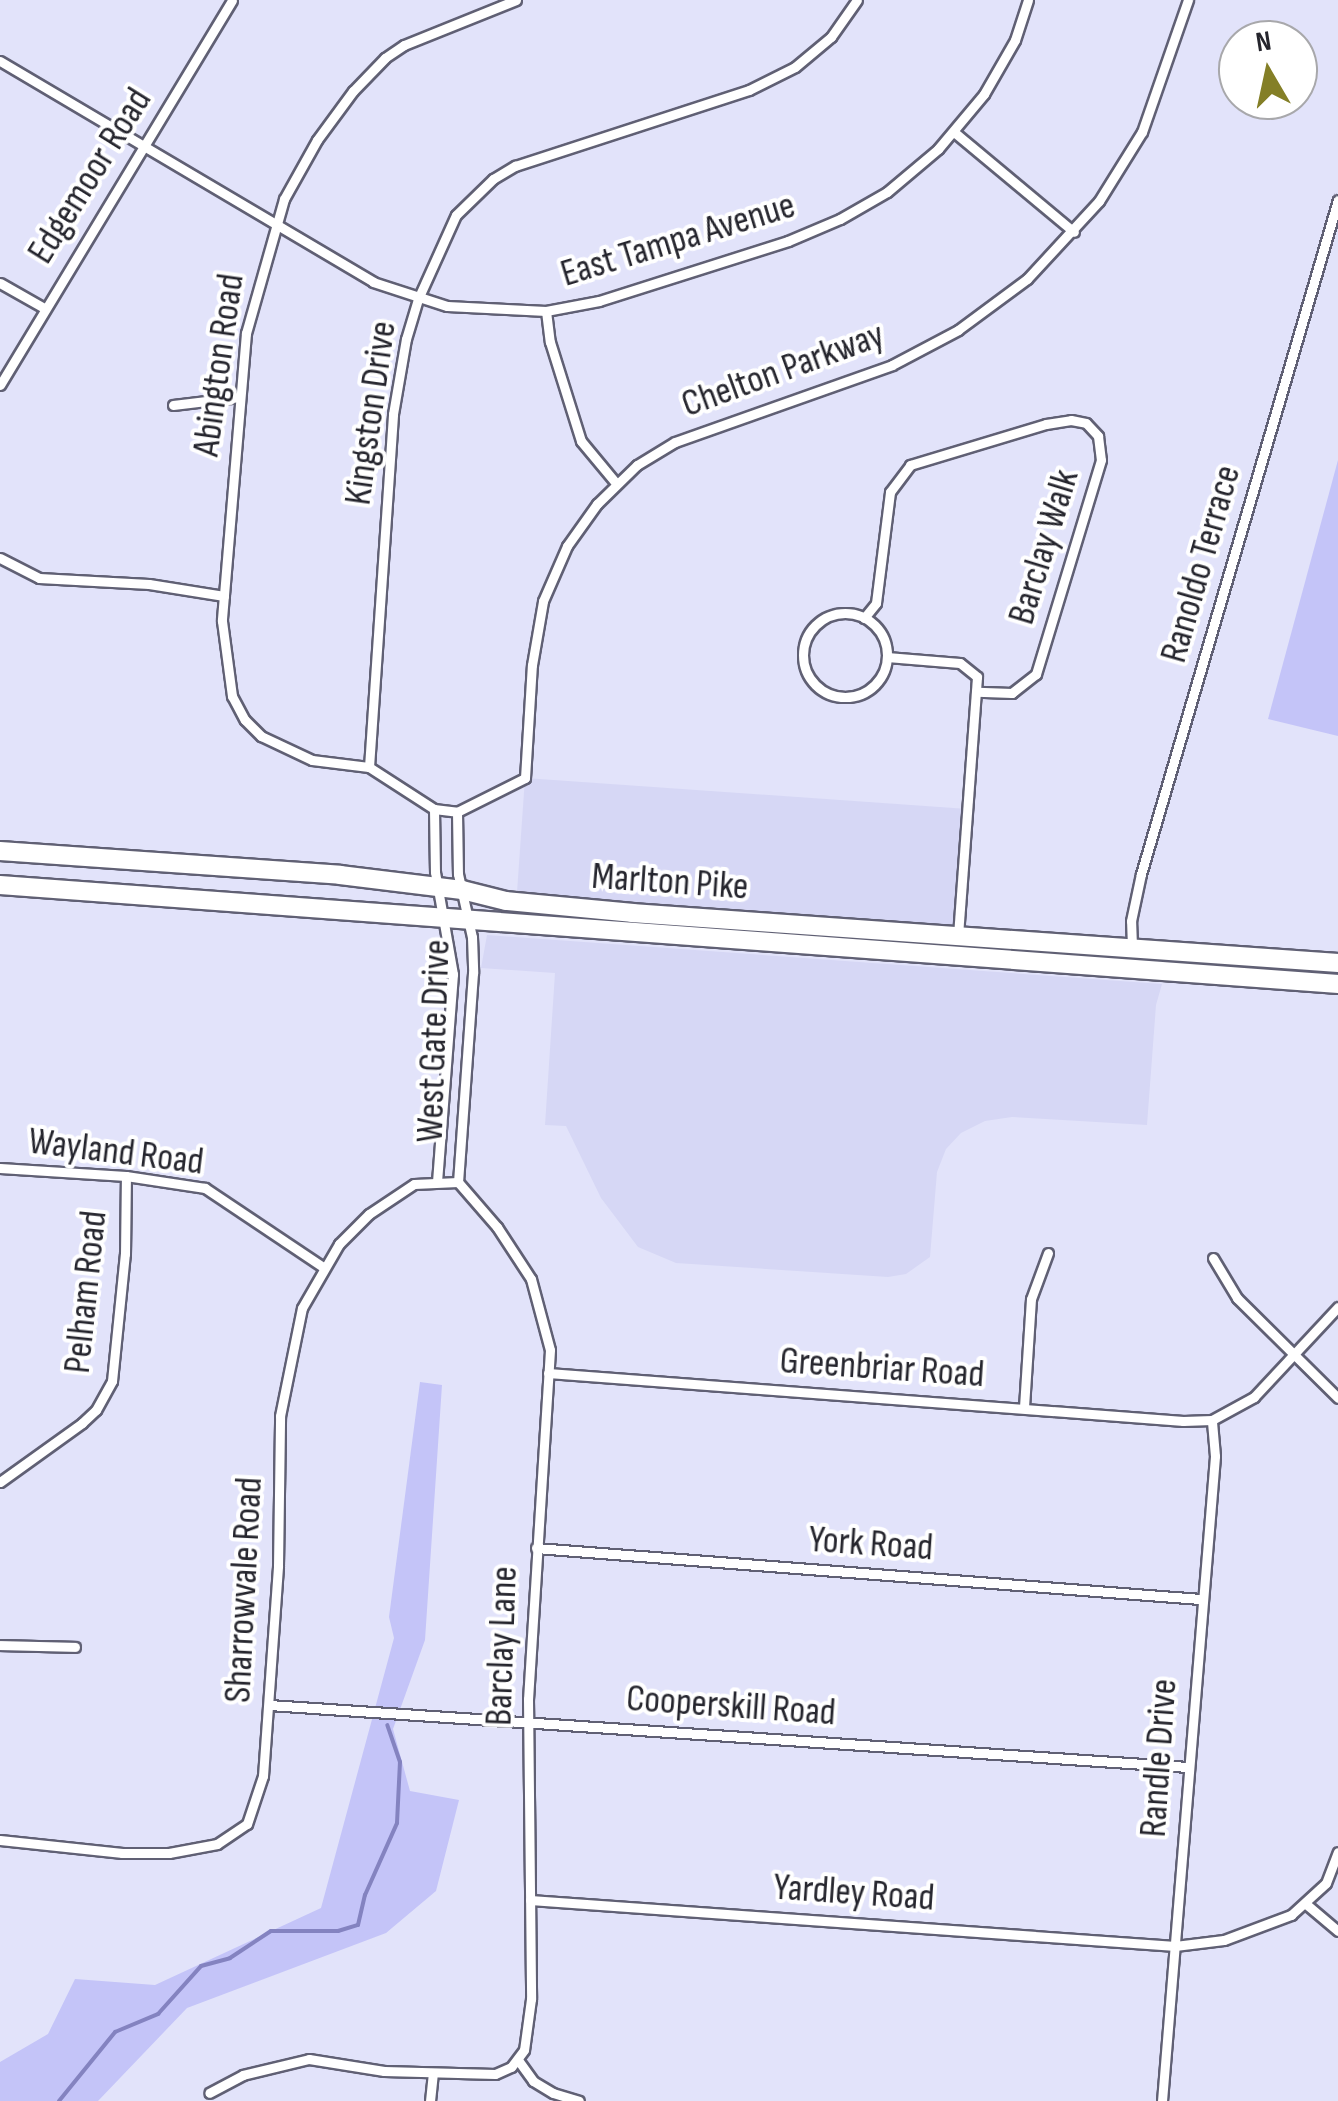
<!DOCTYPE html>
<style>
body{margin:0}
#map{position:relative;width:1338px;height:2101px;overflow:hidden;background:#e2e3fa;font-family:"Sofia Sans Condensed",sans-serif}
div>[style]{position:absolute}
.built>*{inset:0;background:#d6d7f5;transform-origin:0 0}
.green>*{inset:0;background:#c4c4f8}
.stream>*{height:4px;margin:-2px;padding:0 2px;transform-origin:2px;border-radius:2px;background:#8483c0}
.roads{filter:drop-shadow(2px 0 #606074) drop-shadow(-2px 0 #606074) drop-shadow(0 2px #606074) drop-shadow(0 -2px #606074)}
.street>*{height:9px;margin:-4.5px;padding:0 4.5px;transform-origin:4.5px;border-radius:4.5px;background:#fff}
.street>.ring{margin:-4.5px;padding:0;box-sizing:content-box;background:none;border:9px solid #fff;border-radius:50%}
.highway>*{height:18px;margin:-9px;padding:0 9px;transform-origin:9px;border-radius:9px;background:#fff}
span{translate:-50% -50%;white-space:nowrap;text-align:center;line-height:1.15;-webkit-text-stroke:8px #fff;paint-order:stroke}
.street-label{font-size:38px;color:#25252d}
.north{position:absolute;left:1218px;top:20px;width:100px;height:100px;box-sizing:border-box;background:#fff;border:2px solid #a8a8ab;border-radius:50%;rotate:351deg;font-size:28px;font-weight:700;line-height:40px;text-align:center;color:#25252d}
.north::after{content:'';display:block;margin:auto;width:35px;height:45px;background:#847f27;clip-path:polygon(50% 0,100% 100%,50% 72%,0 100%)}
</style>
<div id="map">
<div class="built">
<div style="left:525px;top:778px;width:444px;height:124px;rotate:4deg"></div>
<div style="clip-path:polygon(487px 935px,1162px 984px,1156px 1005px,1147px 1125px,1012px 1117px,985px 1121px,961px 1133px,946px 1149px,937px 1172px,930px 1257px,906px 1274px,888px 1277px,676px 1263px,638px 1247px,601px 1198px,566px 1126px,545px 1125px,555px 973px,481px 968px)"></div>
</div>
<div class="green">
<div style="clip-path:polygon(1338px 460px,1338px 736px,1268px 719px)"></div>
<div style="clip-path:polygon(420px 1382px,442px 1385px,425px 1640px,393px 1729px,410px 1791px,459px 1800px,436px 1891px,386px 1933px,187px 2008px,98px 2101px,0 2101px,0 2062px,48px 2034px,75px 1979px,155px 1985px,321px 1908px,394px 1638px,389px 1617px)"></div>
</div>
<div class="stream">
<div style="left:59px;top:2101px;width:89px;rotate:-50.9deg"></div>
<div style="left:115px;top:2032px;width:47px;rotate:-22.7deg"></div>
<div style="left:158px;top:2014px;width:64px;rotate:-48.1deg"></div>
<div style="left:201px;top:1966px;width:30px;rotate:-15deg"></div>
<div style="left:230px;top:1958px;width:49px;rotate:-33.4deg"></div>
<div style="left:271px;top:1931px;width:67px"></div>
<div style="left:338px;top:1931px;width:21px;rotate:-17deg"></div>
<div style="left:358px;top:1925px;width:31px;rotate:-77deg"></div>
<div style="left:365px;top:1895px;width:79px;rotate:-66deg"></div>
<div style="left:397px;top:1823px;width:61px;rotate:-87.2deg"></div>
<div style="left:400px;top:1762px;width:39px;rotate:-109deg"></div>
</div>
<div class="roads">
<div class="street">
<div style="left:516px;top:0;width:121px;rotate:158.1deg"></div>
<div style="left:404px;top:45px;width:23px;rotate:146deg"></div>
<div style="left:385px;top:58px;width:46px;rotate:134.1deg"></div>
<div style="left:353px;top:91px;width:61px;rotate:126.3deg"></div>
<div style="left:317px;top:140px;width:68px;rotate:119.2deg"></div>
<div style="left:284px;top:199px;width:139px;rotate:105.8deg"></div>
<div style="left:246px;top:333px;width:289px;rotate:94.8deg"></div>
<div style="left:222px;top:621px;width:76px;rotate:82.4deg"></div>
<div style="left:232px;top:696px;width:27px;rotate:62deg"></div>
<div style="left:245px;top:720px;width:23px;rotate:45deg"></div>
<div style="left:261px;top:736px;width:56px;rotate:25.2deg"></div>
<div style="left:312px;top:760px;width:57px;rotate:7deg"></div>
<div style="left:369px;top:767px;width:77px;rotate:32.9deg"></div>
<div style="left:434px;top:809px;width:23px;rotate:7deg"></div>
<div style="left:457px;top:812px;width:76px;rotate:-26.6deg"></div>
<div style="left:525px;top:778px;width:113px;rotate:-86.5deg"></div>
<div style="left:532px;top:665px;width:65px;rotate:-80.2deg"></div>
<div style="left:543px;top:601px;width:60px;rotate:-66.4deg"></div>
<div style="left:567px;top:546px;width:52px;rotate:-54.5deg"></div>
<div style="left:597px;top:504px;width:56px;rotate:-44.3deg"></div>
<div style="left:637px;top:465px;width:44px;rotate:-31.2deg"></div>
<div style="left:675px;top:442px;width:230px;rotate:-19.5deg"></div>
<div style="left:892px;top:365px;width:75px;rotate:-27.9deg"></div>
<div style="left:958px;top:330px;width:86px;rotate:-36.5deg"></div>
<div style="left:1027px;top:279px;width:106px;rotate:-47.3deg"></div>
<div style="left:1099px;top:201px;width:81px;rotate:-58.1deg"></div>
<div style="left:1142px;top:132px;width:140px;rotate:-70.8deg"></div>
<div style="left:0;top:61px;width:434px;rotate:30.6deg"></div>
<div style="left:373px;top:282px;width:78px;rotate:18deg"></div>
<div style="left:447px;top:306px;width:99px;rotate:2.9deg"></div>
<div style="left:546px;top:311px;width:54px;rotate:-10.7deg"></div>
<div style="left:599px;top:301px;width:198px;rotate:-17.6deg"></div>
<div style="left:788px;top:241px;width:56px;rotate:-22.9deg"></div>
<div style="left:840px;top:219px;width:54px;rotate:-29.9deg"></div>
<div style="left:887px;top:192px;width:67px;rotate:-40.1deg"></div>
<div style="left:938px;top:149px;width:72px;rotate:-50.1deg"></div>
<div style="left:984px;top:94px;width:62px;rotate:-60.1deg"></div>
<div style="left:1015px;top:40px;width:42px;rotate:-72deg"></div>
<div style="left:954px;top:132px;width:156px;rotate:39.8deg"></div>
<div style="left:0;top:283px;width:51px;rotate:29.6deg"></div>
<div style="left:546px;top:311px;width:31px;rotate:83deg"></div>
<div style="left:550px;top:342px;width:104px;rotate:72.6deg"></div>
<div style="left:581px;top:441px;width:55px;rotate:50.2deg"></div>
<div style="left:0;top:385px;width:449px;rotate:-58.9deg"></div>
<div style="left:173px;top:405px;width:67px;rotate:-6.8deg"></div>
<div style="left:0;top:558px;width:44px;rotate:27.1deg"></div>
<div style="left:39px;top:578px;width:110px;rotate:3.1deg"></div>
<div style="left:149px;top:584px;width:76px;rotate:9.1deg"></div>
<div class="ring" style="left:803px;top:613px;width:75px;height:75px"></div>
<div style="left:864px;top:618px;width:19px;rotate:-51deg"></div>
<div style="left:876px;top:603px;width:112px;rotate:-82.8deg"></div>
<div style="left:890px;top:492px;width:34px;rotate:-53deg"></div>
<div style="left:910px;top:465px;width:142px;rotate:-16.8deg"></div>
<div style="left:1046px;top:424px;width:25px;rotate:-9deg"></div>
<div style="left:1071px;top:420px;width:15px;rotate:11deg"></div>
<div style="left:1086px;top:423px;width:18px;rotate:47deg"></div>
<div style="left:1098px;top:436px;width:24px;rotate:83deg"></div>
<div style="left:1101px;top:460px;width:224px;rotate:106.9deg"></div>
<div style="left:1036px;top:674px;width:31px;rotate:142deg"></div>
<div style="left:1012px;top:693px;width:35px;rotate:-178deg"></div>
<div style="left:887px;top:657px;width:73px;rotate:4.7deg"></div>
<div style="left:960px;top:663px;width:22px;rotate:39deg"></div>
<div style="left:977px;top:677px;width:259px;rotate:94.2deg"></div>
<div style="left:369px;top:767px;width:354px;rotate:-86.1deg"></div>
<div style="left:393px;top:414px;width:76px;rotate:-80.2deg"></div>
<div style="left:406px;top:339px;width:42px;rotate:-73.3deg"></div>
<div style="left:418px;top:299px;width:92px;rotate:-65.7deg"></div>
<div style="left:456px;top:215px;width:52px;rotate:-44.2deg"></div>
<div style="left:493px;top:179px;width:26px;rotate:-31deg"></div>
<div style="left:515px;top:166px;width:246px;rotate:-18deg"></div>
<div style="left:749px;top:90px;width:51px;rotate:-26.6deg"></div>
<div style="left:795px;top:67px;width:47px;rotate:-39.8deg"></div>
<div style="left:831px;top:37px;width:45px;rotate:-54.9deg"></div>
<div style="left:434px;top:809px;width:63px;rotate:89.1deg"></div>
<div style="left:435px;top:872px;width:104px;rotate:80deg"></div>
<div style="left:453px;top:974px;width:207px;rotate:94.4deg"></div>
<div style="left:457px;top:812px;width:62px;rotate:89.1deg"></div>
<div style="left:458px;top:874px;width:65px;rotate:77.5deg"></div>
<div style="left:472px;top:937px;width:36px;rotate:88deg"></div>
<div style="left:473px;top:973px;width:210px;rotate:94.1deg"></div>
<div style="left:1132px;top:947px;width:26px;rotate:-92deg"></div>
<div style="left:1131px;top:921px;width:48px;rotate:-78deg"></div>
<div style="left:1141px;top:874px;width:702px;rotate:-73.71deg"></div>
<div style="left:0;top:1168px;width:126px;rotate:3.6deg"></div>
<div style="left:126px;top:1176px;width:80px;rotate:8.6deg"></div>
<div style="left:205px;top:1188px;width:142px;rotate:33.8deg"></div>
<div style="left:1213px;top:1258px;width:47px;rotate:59deg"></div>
<div style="left:1237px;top:1298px;width:142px;rotate:44.7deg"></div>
<div style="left:548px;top:1373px;width:637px;rotate:4.32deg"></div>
<div style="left:1183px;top:1421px;width:29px;rotate:-2deg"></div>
<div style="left:1212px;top:1420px;width:48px;rotate:-28.7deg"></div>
<div style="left:1254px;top:1397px;width:123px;rotate:-47deg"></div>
<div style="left:1024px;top:1407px;width:108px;rotate:-86.3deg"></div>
<div style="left:1031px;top:1299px;width:49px;rotate:-69.7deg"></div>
<div style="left:0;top:1482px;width:101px;rotate:-35.7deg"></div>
<div style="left:82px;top:1423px;width:19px;rotate:-43deg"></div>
<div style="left:96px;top:1410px;width:33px;rotate:-61deg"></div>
<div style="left:112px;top:1381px;width:128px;rotate:-84.2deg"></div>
<div style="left:125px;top:1254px;width:78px;rotate:-89.3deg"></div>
<div style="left:536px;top:1548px;width:667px;rotate:4.39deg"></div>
<div style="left:0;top:1645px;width:75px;rotate:1.5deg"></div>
<div style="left:269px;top:1705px;width:921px;rotate:3.86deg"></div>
<div style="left:0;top:1840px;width:123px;rotate:6.1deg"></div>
<div style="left:122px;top:1853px;width:47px"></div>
<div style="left:169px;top:1853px;width:49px;rotate:-10.6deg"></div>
<div style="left:217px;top:1844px;width:36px;rotate:-34deg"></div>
<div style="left:247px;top:1824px;width:51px;rotate:-71.6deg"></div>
<div style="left:263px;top:1776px;width:211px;rotate:-85.9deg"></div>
<div style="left:278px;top:1566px;width:150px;rotate:-89.2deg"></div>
<div style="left:280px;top:1416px;width:110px;rotate:-78.5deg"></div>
<div style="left:302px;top:1308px;width:74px;rotate:-60deg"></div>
<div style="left:339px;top:1244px;width:42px;rotate:-45deg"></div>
<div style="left:369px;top:1214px;width:54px;rotate:-33.7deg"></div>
<div style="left:414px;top:1184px;width:44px;rotate:-2.6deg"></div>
<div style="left:458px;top:1182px;width:60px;rotate:49.1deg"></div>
<div style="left:497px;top:1227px;width:62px;rotate:56.8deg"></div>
<div style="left:531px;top:1279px;width:73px;rotate:75deg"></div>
<div style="left:550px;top:1350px;width:350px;rotate:93.6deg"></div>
<div style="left:528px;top:1699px;width:300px;rotate:89.4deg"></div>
<div style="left:531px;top:1999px;width:51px;rotate:97.8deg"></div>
<div style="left:524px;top:2050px;width:21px;rotate:127deg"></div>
<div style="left:511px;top:2067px;width:17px;rotate:156deg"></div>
<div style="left:495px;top:2074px;width:111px;rotate:-178.5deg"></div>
<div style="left:384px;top:2071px;width:76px;rotate:-170.9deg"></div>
<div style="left:309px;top:2059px;width:68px;rotate:166.4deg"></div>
<div style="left:243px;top:2075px;width:38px;rotate:152deg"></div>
<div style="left:530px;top:1900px;width:647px;rotate:4.08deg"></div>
<div style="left:1175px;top:1946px;width:49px;rotate:-7deg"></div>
<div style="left:1224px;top:1940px;width:72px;rotate:-20.5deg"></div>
<div style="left:1291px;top:1915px;width:47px;rotate:-42.4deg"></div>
<div style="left:1326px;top:1883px;width:33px;rotate:-69deg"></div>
<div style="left:1306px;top:1904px;width:42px;rotate:40.2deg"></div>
<div style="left:518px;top:2060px;width:26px;rotate:54deg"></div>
<div style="left:533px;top:2081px;width:23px;rotate:31deg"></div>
<div style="left:553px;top:2093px;width:27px;rotate:17deg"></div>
<div style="left:430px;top:2101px;width:27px;rotate:-84deg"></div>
<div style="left:1162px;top:2101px;width:647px;rotate:-85.3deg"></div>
<div style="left:1215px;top:1456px;width:36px;rotate:-95deg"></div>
</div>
<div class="highway">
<div style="left:0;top:851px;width:341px;rotate:4deg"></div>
<div style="left:340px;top:875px;width:123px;rotate:7deg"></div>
<div style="left:462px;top:890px;width:45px;rotate:14deg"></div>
<div style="left:506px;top:901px;width:127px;rotate:5.4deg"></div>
<div style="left:632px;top:913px;width:708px;rotate:4.05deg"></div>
<div style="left:0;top:885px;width:1342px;rotate:4.23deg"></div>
</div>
</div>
<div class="street-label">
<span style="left:90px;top:176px;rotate:-58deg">Edgemoor Road</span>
<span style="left:678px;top:240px;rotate:-17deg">East Tampa Avenue</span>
<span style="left:219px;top:365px;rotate:-82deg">Abington Road</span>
<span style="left:783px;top:370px;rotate:-20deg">Chelton Parkway</span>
<span style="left:371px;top:413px;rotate:-82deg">Kingston Drive</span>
<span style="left:1044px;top:547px;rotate:-73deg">Barclay Walk</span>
<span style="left:1201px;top:564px;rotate:-74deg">Ranoldo Terrace</span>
<span style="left:670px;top:882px;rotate:4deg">Marlton Pike</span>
<span style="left:434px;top:1041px;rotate:-88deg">West Gate Drive</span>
<span style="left:116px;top:1152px;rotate:7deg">Wayland Road</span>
<span style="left:86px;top:1292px;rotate:-84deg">Pelham Road</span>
<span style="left:882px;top:1368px;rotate:4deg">Greenbriar Road</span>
<span style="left:871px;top:1544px;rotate:4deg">York Road</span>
<span style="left:244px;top:1590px;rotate:-87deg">Sharrowvale Road</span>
<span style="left:502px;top:1646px;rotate:-88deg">Barclay Lane</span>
<span style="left:731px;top:1706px;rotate:4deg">Cooperskill Road</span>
<span style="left:1159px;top:1758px;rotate:-86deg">Randle Drive</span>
<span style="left:854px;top:1893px;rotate:4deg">Yardley Road</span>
</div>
<div class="north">N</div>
</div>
